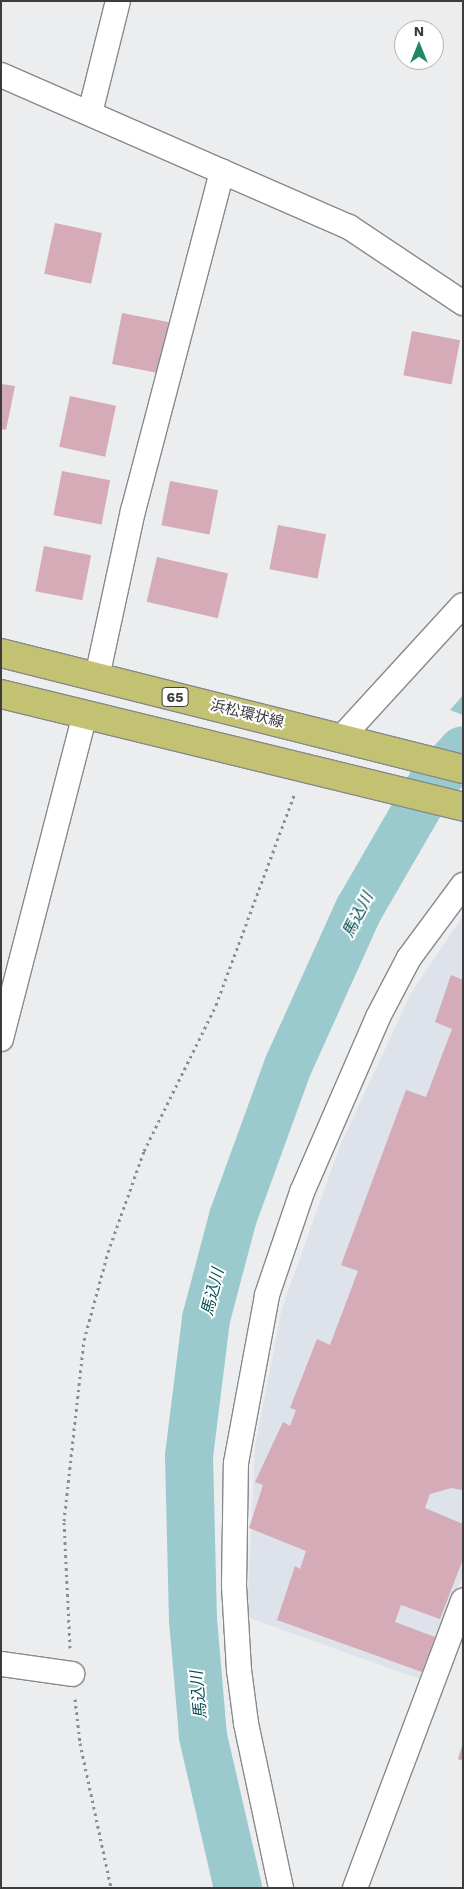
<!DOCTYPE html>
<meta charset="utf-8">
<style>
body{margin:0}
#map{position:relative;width:464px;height:1889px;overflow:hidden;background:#ecedef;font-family:"Work Sans","Noto Sans JP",sans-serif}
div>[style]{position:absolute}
.built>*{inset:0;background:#dde2eb}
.water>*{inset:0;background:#9acace}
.river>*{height:48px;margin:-24px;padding:0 24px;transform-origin:24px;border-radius:24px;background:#9acace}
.building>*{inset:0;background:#d4abb7;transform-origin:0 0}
.path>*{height:3px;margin-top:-1.5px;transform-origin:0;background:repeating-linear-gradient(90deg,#8c8d8e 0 2.5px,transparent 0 6.5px)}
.roads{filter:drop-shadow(1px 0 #88898b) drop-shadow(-1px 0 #88898b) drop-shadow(0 1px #88898b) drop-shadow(0 -1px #88898b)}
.minor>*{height:24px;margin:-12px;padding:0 12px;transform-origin:12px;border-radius:12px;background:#fff}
.primary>*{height:28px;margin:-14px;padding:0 14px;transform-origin:14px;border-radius:14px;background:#c3c273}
span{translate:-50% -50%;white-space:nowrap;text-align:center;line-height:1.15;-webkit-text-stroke:4px #fff;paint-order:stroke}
.shield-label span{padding:1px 4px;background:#fff;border:1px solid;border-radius:4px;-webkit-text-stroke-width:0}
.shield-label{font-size:14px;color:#3c3c3d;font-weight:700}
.street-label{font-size:15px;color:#3c3c3d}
.water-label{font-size:16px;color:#054e53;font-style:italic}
.frame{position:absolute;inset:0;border:2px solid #3c3c3d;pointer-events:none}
.north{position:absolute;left:394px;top:20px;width:50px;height:50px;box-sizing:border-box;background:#fff;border:1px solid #b1b1b1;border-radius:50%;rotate:0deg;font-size:14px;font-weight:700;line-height:20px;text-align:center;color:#3c3c3d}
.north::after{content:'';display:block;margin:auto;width:18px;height:22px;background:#228863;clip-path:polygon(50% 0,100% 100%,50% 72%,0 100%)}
</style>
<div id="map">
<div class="built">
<div style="clip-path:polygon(463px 916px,463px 1575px,422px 1680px,247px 1617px,255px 1446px,282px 1308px,340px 1146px,411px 993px)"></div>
</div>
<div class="water">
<div style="clip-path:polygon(463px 695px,463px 715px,450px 710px)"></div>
</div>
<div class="river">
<div style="left:238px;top:1888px;width:156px;rotate:-103deg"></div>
<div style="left:203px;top:1736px;width:116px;rotate:-94.9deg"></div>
<div style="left:193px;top:1620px;width:164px;rotate:-91.4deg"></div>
<div style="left:189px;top:1456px;width:138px;rotate:-82.9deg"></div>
<div style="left:206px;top:1319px;width:106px;rotate:-75.2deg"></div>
<div style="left:233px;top:1217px;width:161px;rotate:-70deg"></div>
<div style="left:288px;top:1066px;width:172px;rotate:-65.7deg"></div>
<div style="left:359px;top:909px;width:143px;rotate:-59.9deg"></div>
<div style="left:431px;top:785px;width:47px;rotate:-47.6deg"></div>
</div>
<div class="building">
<div style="left:55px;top:223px;width:48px;height:52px;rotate:12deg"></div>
<div style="left:122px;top:313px;width:48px;height:52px;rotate:11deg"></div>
<div style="left:412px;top:331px;width:49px;height:45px;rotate:11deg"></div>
<div style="clip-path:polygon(1px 384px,15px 386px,6px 430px,1px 429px)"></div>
<div style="left:70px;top:396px;width:47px;height:52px;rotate:12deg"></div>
<div style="left:62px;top:471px;width:49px;height:45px;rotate:11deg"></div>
<div style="left:170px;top:481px;width:49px;height:45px;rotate:11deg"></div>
<div style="left:278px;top:525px;width:49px;height:45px;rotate:11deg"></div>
<div style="left:44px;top:546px;width:48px;height:46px;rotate:11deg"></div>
<div style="left:157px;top:557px;width:73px;height:46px;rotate:13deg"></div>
<div style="clip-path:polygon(451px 975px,463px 980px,463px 1490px,451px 1488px,430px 1494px,425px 1508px,463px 1524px,463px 1559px,440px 1619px,401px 1605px,395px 1622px,435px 1637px,422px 1672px,277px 1620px,295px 1566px,300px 1569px,306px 1551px,249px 1528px,263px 1485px,255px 1482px,283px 1422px,290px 1426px,296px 1410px,290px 1408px,317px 1339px,330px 1345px,358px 1271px,341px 1265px,406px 1090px,426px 1097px,452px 1029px,435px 1022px)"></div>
<div style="clip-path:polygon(462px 1746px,463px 1746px,463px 1761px,458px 1759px)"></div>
</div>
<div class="path">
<div style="left:70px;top:1648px;width:127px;rotate:-92.7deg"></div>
<div style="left:64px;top:1521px;width:182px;rotate:-83.7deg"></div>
<div style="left:84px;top:1340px;width:91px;rotate:-74.7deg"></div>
<div style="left:108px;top:1252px;width:107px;rotate:-70.4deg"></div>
<div style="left:144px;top:1151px;width:163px;rotate:-63.7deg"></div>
<div style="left:216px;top:1005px;width:226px;rotate:-69.6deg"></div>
<div style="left:75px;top:1699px;width:44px;rotate:83.5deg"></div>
<div style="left:80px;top:1743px;width:148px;rotate:77.9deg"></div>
</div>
<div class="roads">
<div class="minor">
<div style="left:1px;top:75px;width:380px;rotate:23.6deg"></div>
<div style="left:349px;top:227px;width:137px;rotate:33.7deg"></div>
<div style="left:90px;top:113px;width:115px;rotate:-76deg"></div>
<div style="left:97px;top:677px;width:170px;rotate:-77.8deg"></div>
<div style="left:133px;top:511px;width:351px;rotate:-75.3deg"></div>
<div style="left:341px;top:738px;width:180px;rotate:-47.5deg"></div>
<div style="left:1px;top:1039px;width:336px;rotate:-75.5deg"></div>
<div style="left:1px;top:1664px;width:72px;rotate:8deg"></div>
<div style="left:281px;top:1888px;width:169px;rotate:-102deg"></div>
<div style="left:246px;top:1723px;width:53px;rotate:-97.5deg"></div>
<div style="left:239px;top:1670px;width:85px;rotate:-93.4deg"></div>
<div style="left:234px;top:1585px;width:122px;rotate:-89.1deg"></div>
<div style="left:236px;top:1463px;width:171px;rotate:-79.5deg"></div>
<div style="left:267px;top:1295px;width:109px;rotate:-71.2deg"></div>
<div style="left:302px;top:1192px;width:191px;rotate:-66.5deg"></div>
<div style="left:378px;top:1017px;width:67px;rotate:-62.3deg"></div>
<div style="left:409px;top:958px;width:91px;rotate:-53.5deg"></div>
<div style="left:355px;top:1888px;width:307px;rotate:-69.4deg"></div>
</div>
<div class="primary">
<div style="left:1px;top:653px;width:476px;rotate:14.1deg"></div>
<div style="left:1px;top:694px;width:476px;rotate:13.7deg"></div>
</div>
</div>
<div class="shield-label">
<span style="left:175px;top:697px">65</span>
</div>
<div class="street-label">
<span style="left:247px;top:714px;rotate:14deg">浜松環状線</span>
</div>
<div class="water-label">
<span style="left:358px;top:915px;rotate:-63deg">馬込川</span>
<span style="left:213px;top:1292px;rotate:-76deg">馬込川</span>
<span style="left:199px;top:1695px;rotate:-95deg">馬込川</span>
</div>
<div class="frame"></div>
<div class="north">N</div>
</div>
